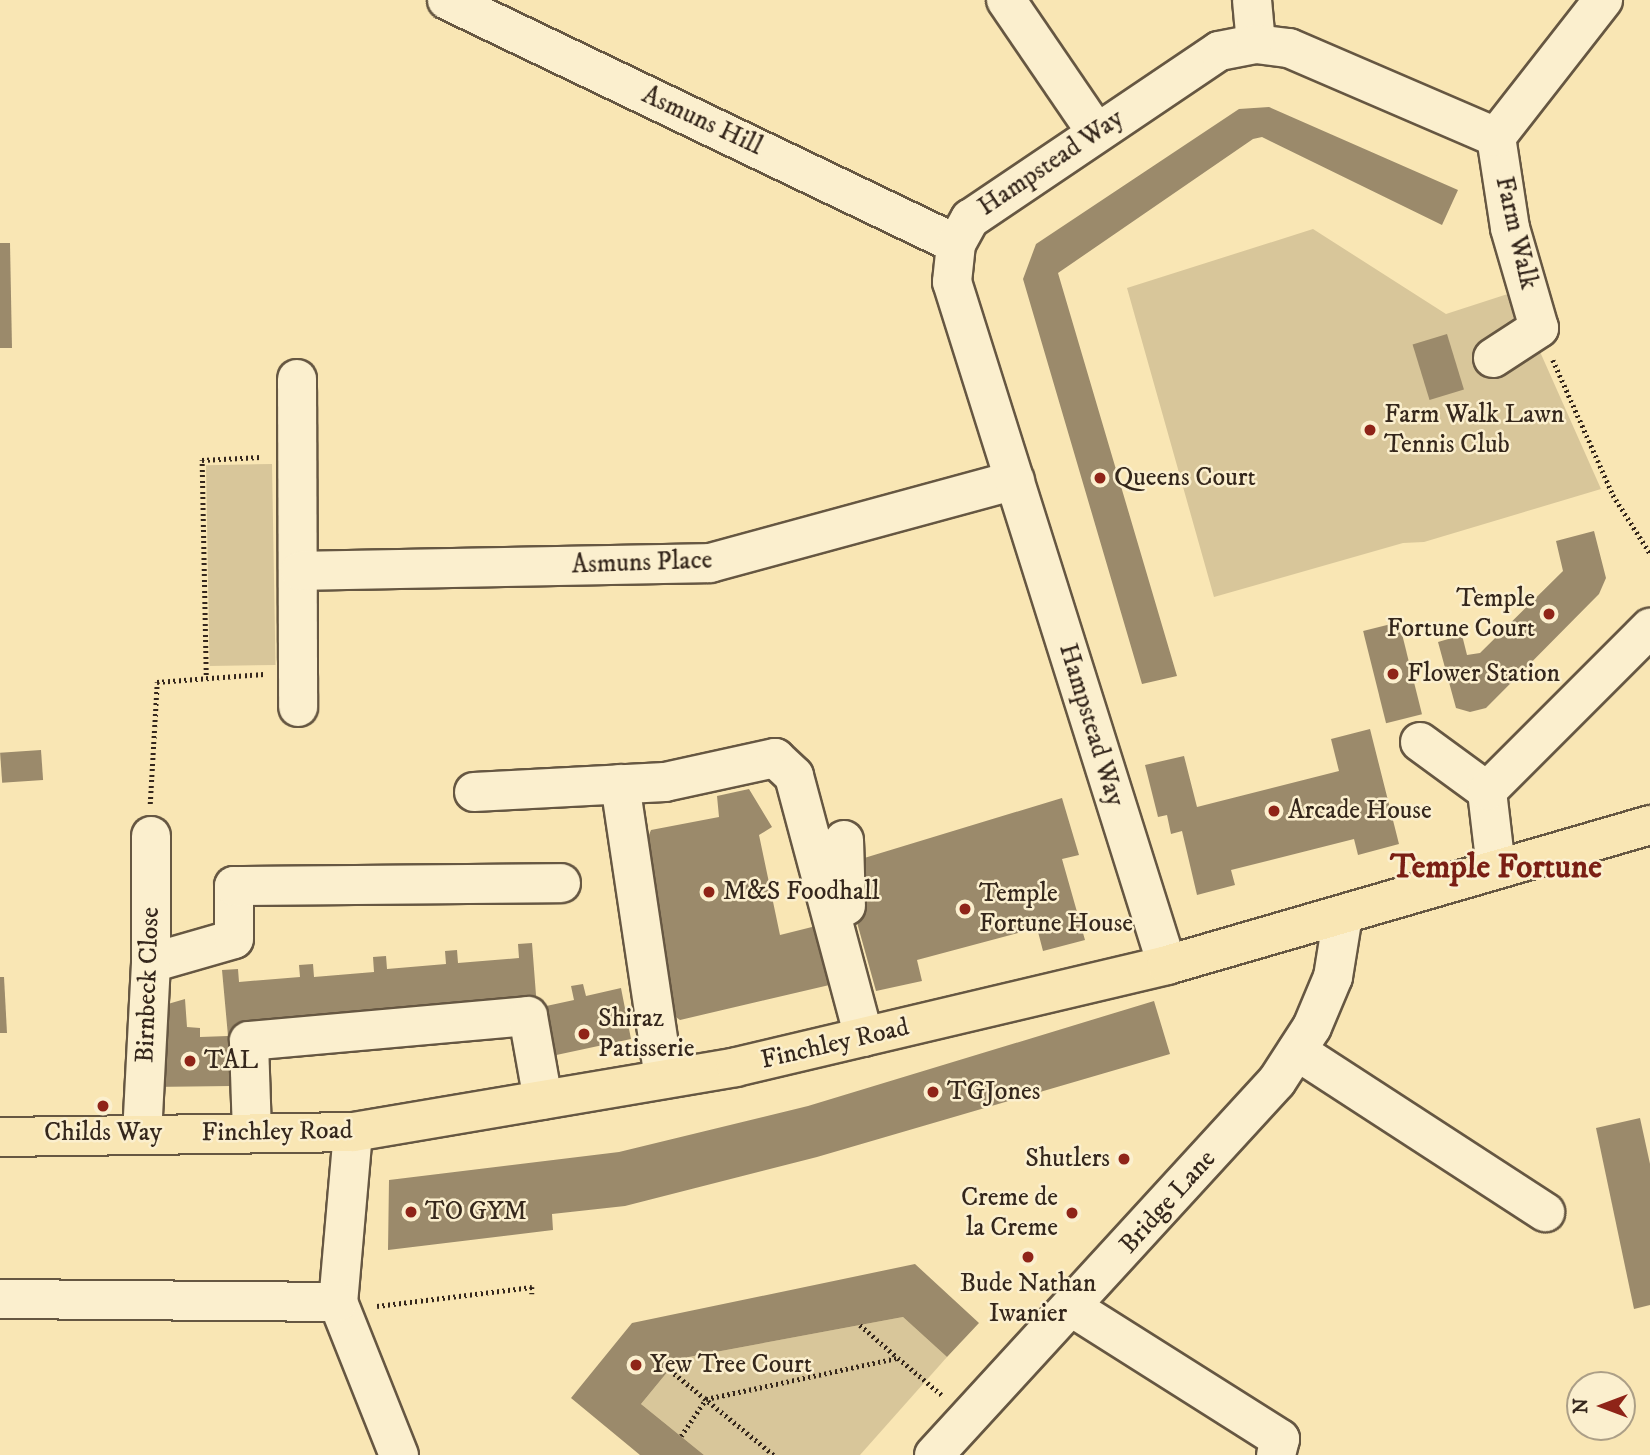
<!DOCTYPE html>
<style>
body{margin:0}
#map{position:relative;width:1650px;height:1455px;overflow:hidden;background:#f9e6b4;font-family:"IM FELL DW Pica",serif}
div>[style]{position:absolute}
.green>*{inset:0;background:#d8c69a;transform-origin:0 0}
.building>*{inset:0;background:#9b8a6b;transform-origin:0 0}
.path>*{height:4.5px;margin-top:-2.25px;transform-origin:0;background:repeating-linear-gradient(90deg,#35271c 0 2px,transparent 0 5.5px)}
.roads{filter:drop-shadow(2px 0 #665742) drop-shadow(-2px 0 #665742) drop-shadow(0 2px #665742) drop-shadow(0 -2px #665742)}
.minor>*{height:38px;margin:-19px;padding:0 19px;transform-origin:19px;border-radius:19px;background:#fbefce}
.major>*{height:38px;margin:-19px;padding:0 19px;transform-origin:19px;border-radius:19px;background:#f9e6b4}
.dots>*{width:19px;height:19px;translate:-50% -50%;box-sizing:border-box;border:4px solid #fbefce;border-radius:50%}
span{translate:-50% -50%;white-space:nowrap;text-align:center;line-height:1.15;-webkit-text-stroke:5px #fbefce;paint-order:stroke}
.street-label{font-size:26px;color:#35271c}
.poi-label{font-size:26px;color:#35271c}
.left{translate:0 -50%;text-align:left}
.right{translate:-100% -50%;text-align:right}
.district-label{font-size:33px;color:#7a1f14;font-weight:700}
.north{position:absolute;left:1566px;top:1371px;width:70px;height:70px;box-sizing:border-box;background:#fbefce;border:2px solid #ac9f87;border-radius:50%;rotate:270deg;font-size:19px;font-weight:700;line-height:28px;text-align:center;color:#35271c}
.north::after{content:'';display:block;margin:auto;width:24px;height:32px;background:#8f2418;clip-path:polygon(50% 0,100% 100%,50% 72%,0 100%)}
</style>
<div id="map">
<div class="green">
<div style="clip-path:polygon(1313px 229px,1446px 314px,1520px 290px,1541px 354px,1601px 489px,1424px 542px,1403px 543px,1214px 597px,1127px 288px)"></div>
<div style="left:272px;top:464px;width:201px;height:66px;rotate:89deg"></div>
<div style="clip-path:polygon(903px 1317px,947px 1357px,860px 1455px,704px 1455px,641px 1404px,678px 1359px)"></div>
</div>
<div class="building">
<div style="clip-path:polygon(1269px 107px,1458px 190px,1442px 225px,1262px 137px,1253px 139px,1058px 273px,1177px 676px,1142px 684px,1023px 279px,1036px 244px,1239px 109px)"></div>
<div style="clip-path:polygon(0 243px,10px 243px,12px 348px,0 348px)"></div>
<div style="left:1447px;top:334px;width:58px;height:36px;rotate:73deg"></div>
<div style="clip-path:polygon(1594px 531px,1606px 578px,1599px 594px,1486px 708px,1470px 712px,1456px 708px,1438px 642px,1462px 635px,1467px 655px,1480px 653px,1563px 571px,1556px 541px)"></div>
<div style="left:1399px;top:622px;width:95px;height:37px;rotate:76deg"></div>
<div style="clip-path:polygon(1370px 729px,1399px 844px,1358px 855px,1354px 839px,1231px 870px,1235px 885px,1197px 895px,1182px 831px,1171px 834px,1167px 815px,1158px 817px,1145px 765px,1184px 756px,1197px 807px,1339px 771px,1331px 739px)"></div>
<div style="left:41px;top:750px;width:30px;height:41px;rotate:86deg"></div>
<div style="clip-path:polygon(749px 789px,772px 827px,759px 835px,780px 935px,816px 926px,838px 983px,680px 1020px,669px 1012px,640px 857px,651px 830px,719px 817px,717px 796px)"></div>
<div style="clip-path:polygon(1062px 798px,1079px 855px,1062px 859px,1085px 940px,1043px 951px,1037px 928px,917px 960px,922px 981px,876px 991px,848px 890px,867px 885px,861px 859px)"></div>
<div style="clip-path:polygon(532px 943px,537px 1008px,574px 1000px,571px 986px,583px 984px,586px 996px,621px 988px,631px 1039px,547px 1057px,537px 1008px,231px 1035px,231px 1086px,150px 1087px,161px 1006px,185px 999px,187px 1027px,200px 1028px,200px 1037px,228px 1036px,222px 970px,238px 969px,239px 982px,300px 977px,299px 965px,313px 964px,314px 977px,374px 972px,373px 957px,386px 956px,387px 969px,446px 964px,445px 951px,457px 950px,458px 963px,519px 958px,518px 944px)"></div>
<div style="clip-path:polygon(0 977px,4px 977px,7px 1033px,0 1033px)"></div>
<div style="clip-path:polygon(1154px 1001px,1170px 1054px,817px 1157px,625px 1206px,552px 1214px,553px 1230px,388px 1250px,389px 1180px,619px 1152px,808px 1106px)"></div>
<div style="clip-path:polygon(1640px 1118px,1650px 1164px,1650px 1305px,1634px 1309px,1596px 1128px)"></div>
<div style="clip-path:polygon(915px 1264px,979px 1323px,947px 1357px,903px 1317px,678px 1359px,641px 1404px,704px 1455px,640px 1455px,571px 1398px,632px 1323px)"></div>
</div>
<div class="path">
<div style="left:1553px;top:360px;width:148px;rotate:66deg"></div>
<div style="left:1613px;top:495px;width:69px;rotate:57.5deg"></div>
<div style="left:206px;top:675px;width:215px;rotate:-91.1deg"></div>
<div style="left:202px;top:460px;width:60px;rotate:-2.9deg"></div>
<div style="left:150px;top:804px;width:122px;rotate:-86.7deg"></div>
<div style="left:157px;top:682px;width:107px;rotate:-4.3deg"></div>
<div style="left:377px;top:1306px;width:156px;rotate:-7deg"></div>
<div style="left:532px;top:1287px;width:7px;rotate:90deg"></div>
<div style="left:860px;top:1325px;width:49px;rotate:40.9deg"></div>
<div style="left:670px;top:1370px;width:134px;rotate:39.3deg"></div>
<div style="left:681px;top:1436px;width:45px;rotate:-56deg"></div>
<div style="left:706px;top:1399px;width:196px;rotate:-12.1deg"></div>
<div style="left:898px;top:1358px;width:57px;rotate:40.1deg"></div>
</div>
<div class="roads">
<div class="minor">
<div style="left:447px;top:0;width:564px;rotate:25.61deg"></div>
<div style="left:1006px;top:0;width:160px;rotate:55.7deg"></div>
<div style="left:1252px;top:0;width:44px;rotate:84.8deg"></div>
<div style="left:1493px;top:358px;width:55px;rotate:-33.1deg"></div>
<div style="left:1539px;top:328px;width:104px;rotate:-106.2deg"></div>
<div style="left:1510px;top:228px;width:92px;rotate:-98.7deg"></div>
<div style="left:297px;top:379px;width:328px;rotate:89.8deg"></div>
<div style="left:300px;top:571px;width:410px;rotate:-1.1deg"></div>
<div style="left:710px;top:563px;width:316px;rotate:-15.2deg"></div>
<div style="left:1420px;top:742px;width:83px;rotate:36.2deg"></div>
<div style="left:620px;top:784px;width:298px;rotate:81.5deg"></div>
<div style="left:474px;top:792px;width:191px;rotate:-3deg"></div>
<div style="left:665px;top:782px;width:113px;rotate:-12.3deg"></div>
<div style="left:775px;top:758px;width:26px;rotate:43deg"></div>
<div style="left:794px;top:776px;width:270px;rotate:75deg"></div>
<div style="left:844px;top:840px;width:66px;rotate:88.3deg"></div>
<div style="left:1496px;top:868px;width:78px;rotate:-96.7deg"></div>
<div style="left:1487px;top:791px;width:231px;rotate:-45deg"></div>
<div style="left:151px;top:963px;width:86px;rotate:-16.1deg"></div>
<div style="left:234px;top:939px;width:53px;rotate:-90deg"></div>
<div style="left:234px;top:886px;width:327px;rotate:-0.5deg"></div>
<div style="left:1167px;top:965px;width:716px;rotate:-107.47deg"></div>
<div style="left:952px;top:282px;width:38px;rotate:-84deg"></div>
<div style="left:956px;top:244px;width:29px;rotate:-61deg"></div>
<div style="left:970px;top:219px;width:300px;rotate:-34deg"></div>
<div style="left:1219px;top:51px;width:38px;rotate:-11deg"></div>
<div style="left:1256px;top:44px;width:33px;rotate:7deg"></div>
<div style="left:1289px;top:48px;width:225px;rotate:23.3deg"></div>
<div style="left:1496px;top:137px;width:174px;rotate:-52deg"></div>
<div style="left:1297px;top:1051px;width:296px;rotate:33deg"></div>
<div style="left:353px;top:1132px;width:171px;rotate:95deg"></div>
<div style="left:338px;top:1302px;width:165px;rotate:68.3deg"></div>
<div style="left:252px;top:1133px;width:92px;rotate:-91.9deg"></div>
<div style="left:249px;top:1041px;width:280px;rotate:-5.1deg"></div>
<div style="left:528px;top:1016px;width:85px;rotate:79.9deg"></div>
<div style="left:142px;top:1135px;width:172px;rotate:-87deg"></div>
<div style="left:151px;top:963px;width:127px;rotate:-90deg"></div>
<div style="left:0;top:1299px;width:338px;rotate:0.5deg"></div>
<div style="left:1073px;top:1308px;width:245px;rotate:32.3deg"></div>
<div style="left:1280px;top:1439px;width:16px;rotate:104deg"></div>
<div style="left:934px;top:1455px;width:507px;rotate:-47.48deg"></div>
<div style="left:1277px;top:1081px;width:64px;rotate:-57.1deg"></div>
<div style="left:1312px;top:1027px;width:54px;rotate:-67.2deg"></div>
<div style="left:1333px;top:977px;width:63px;rotate:-80.8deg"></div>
</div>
<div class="major">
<div style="left:0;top:1137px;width:353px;rotate:-0.8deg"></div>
<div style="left:353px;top:1132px;width:388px;rotate:-9.6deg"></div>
<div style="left:736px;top:1067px;width:443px;rotate:-13.3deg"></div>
<div style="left:1167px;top:965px;width:503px;rotate:-16.16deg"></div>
</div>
</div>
<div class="dots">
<div style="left:1370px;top:430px;background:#8f2418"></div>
<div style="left:1100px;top:478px;background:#8f2418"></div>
<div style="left:1549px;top:614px;background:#8f2418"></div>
<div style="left:1393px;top:674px;background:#8f2418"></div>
<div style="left:1274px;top:811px;background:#8f2418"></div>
<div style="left:709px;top:892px;background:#8f2418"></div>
<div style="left:965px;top:909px;background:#8f2418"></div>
<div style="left:584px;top:1034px;background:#8f2418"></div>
<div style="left:190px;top:1061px;background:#8f2418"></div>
<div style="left:933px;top:1092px;background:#8f2418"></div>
<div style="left:103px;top:1106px;background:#8f2418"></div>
<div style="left:1124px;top:1159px;background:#8f2418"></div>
<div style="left:411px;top:1212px;background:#8f2418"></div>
<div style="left:1072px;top:1213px;background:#8f2418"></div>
<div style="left:1028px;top:1257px;background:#8f2418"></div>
<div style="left:636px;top:1365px;background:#8f2418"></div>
</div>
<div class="street-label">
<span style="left:702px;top:121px;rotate:25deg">Asmuns Hill</span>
<span style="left:1051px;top:163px;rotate:-34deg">Hampstead Way</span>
<span style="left:1516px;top:233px;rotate:77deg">Farm Walk</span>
<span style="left:642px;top:563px;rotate:-2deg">Asmuns Place</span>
<span style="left:1091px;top:725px;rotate:73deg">Hampstead Way</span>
<span style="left:148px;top:985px;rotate:-88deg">Birnbeck Close</span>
<span style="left:835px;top:1044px;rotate:-13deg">Finchley Road</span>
<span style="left:277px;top:1132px;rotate:-1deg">Finchley Road</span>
<span style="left:1168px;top:1202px;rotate:-48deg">Bridge Lane</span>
</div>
<div class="poi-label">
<span class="left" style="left:1384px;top:430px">Farm Walk Lawn<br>Tennis Club</span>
<span class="left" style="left:1114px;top:478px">Queens Court</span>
<span class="right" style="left:1535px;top:614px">Temple<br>Fortune Court</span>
<span class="left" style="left:1407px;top:674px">Flower Station</span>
<span class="left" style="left:1288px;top:811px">Arcade House</span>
<span class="left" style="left:723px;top:892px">M&amp;S Foodhall</span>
<span class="left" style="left:979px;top:909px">Temple<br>Fortune House</span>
<span class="left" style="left:598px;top:1034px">Shiraz<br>Patisserie</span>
<span class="left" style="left:204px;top:1061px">TAL</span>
<span class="left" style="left:947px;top:1092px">TGJones</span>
<span style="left:103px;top:1133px">Childs Way</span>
<span class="right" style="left:1110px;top:1159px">Shutlers</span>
<span class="right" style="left:1058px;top:1213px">Creme de<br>la Creme</span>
<span class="left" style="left:425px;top:1212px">TO GYM</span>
<span style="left:1028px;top:1299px">Bude Nathan<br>Iwanier</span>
<span class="left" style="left:650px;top:1365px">Yew Tree Court</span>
</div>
<div class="district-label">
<span style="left:1496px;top:868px">Temple Fortune</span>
</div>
<div class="north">N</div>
</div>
